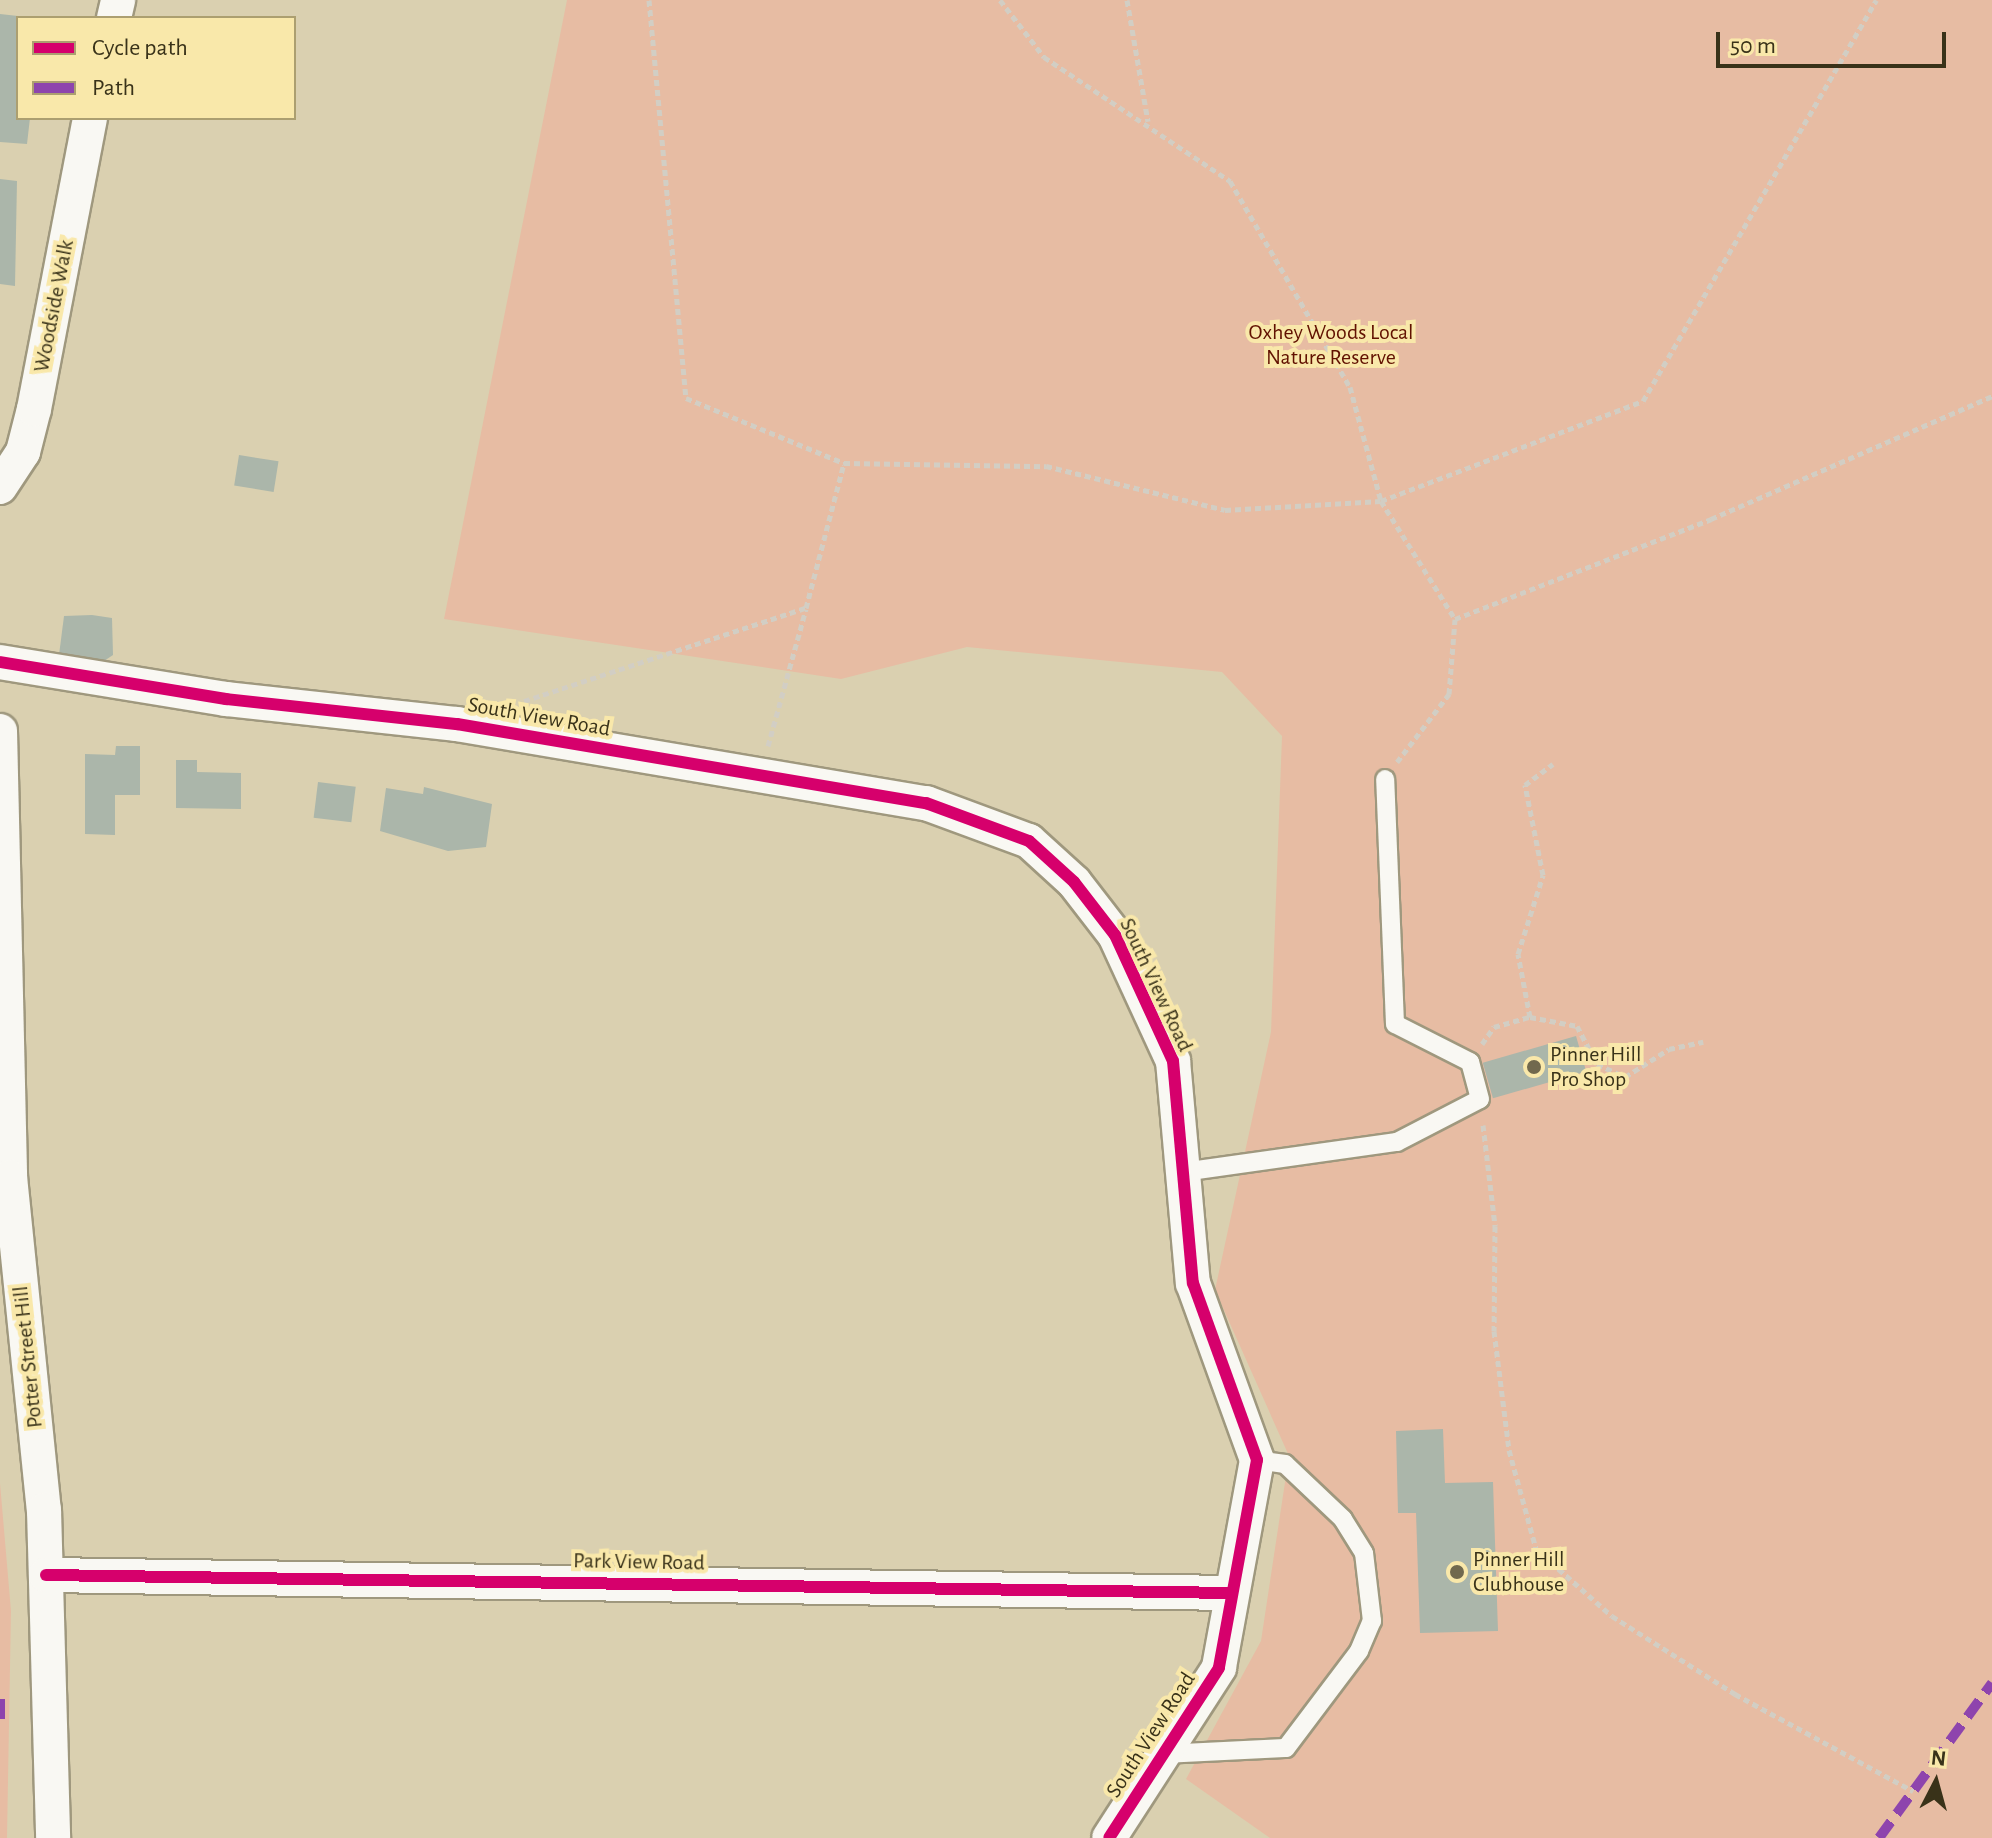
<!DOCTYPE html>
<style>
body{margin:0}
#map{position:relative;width:1992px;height:1838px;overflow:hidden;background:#dad0b0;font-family:"Alegreya Sans",sans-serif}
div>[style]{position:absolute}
.green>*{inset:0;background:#e7bca3}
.building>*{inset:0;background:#abb6aa;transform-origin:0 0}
.path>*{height:5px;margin-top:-2.5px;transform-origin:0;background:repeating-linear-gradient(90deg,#d2cec4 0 6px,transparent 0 10px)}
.roads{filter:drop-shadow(2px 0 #9f987e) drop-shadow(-2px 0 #9f987e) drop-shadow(0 2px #9f987e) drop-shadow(0 -2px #9f987e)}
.lane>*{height:18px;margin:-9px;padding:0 9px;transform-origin:9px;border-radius:9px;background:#f9f8f3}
.street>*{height:34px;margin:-17px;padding:0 17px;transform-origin:17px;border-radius:17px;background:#f9f8f3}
.quiet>*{height:10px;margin-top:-5px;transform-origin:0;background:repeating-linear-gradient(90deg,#8e44ad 0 20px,transparent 0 30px)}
.cycleway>*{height:12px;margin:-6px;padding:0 6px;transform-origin:6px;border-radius:6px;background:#d6006c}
.dots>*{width:22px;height:22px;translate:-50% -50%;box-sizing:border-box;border:4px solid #f9e8aa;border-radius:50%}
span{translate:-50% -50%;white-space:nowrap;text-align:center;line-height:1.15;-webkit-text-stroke:8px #f9e8aa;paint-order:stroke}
.street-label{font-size:22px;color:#393219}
.park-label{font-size:22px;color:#611100}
.poi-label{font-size:22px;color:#393219}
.left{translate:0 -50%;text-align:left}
.legend{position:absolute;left:16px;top:16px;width:280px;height:104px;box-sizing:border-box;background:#f9e8aa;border:2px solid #ac9f70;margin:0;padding:10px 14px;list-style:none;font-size:24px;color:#393219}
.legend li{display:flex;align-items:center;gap:16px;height:40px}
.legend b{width:40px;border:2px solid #ac9f70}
.north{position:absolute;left:1896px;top:1742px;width:80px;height:80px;-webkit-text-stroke:6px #f9e8aa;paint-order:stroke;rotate:6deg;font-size:22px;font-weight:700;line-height:32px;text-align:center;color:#393219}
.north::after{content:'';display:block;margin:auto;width:28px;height:36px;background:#393219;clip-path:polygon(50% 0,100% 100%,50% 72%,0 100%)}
.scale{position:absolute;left:1716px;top:32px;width:230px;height:36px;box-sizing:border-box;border:4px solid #393219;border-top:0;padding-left:10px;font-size:24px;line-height:28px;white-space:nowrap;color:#393219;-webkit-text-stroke:6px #f9e8aa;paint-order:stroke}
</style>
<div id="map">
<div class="green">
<div style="clip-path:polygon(567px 0,1992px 0,1992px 1838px,1270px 1838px,1186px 1779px,1261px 1641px,1289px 1456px,1215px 1290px,1271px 1032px,1282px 736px,1222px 672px,967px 647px,841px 679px,444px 619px)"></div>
<div style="clip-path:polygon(0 1483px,11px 1611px,7px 1838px,0 1838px)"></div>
</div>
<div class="building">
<div style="clip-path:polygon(0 14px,18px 16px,18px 118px,30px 118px,27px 144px,0 142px)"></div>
<div style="clip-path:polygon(0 179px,17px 181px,15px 286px,0 284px)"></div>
<div style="left:239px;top:455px;width:40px;height:31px;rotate:9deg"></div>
<div style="clip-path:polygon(92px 615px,112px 618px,113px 655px,104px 661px,59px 655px,64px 616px)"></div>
<div style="clip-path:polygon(116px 746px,140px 746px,140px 795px,115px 795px,115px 835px,85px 834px,85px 754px,115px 755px)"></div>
<div style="clip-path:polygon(176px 760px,197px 760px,197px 772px,241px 773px,241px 809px,176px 808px)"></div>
<div style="left:318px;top:782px;width:38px;height:36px;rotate:7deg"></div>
<div style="clip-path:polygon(424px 787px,492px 804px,486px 847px,448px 851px,380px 831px,386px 788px,423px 794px)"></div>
<div style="left:1576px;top:1036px;width:37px;height:97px;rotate:74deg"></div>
<div style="clip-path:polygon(1443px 1429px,1445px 1483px,1493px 1482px,1498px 1631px,1420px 1633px,1416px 1513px,1398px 1513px,1396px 1431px)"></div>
</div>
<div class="path">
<div style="left:649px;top:0;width:400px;rotate:84.7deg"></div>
<div style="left:686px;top:398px;width:171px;rotate:22.4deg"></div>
<div style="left:844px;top:463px;width:202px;rotate:0.9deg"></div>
<div style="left:1046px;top:466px;width:184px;rotate:13.8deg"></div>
<div style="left:1225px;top:510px;width:156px;rotate:-3.3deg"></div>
<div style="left:1381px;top:501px;width:139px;rotate:57.9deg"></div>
<div style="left:1455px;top:619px;width:275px;rotate:-21.3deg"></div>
<div style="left:1711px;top:519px;width:307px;rotate:-23.6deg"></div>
<div style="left:1000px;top:0;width:72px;rotate:52.3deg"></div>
<div style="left:1044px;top:57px;width:224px;rotate:33.7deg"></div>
<div style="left:1230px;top:181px;width:238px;rotate:59.8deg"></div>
<div style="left:1350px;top:387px;width:118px;rotate:74.8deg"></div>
<div style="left:1381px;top:501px;width:280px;rotate:-20.9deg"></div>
<div style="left:1643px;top:401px;width:464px;rotate:-59.8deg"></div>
<div style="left:1127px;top:0;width:123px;rotate:80.2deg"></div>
<div style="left:524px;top:701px;width:297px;rotate:-18.3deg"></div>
<div style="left:806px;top:608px;width:150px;rotate:-75.3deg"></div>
<div style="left:768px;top:746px;width:142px;rotate:-74.5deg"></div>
<div style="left:1397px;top:762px;width:86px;rotate:-52.6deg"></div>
<div style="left:1449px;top:694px;width:75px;rotate:-85.4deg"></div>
<div style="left:1530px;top:1017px;width:64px;rotate:-100.8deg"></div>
<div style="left:1518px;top:954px;width:83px;rotate:-72.4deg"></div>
<div style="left:1543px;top:875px;width:92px;rotate:-101.3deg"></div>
<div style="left:1525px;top:785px;width:35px;rotate:-37deg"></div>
<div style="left:1482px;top:1044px;width:21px;rotate:-55deg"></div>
<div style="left:1494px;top:1027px;width:37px;rotate:-16deg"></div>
<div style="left:1530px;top:1017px;width:48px;rotate:10.8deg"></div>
<div style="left:1577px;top:1026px;width:43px;rotate:62.2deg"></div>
<div style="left:1597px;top:1064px;width:31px;rotate:25deg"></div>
<div style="left:1625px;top:1077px;width:52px;rotate:-32.5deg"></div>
<div style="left:1669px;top:1049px;width:35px;rotate:-12deg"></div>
<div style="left:1483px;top:1125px;width:102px;rotate:83.2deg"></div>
<div style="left:1495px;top:1226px;width:105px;rotate:90.5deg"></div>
<div style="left:1494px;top:1331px;width:120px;rotate:82.8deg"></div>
<div style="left:1509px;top:1450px;width:103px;rotate:74.7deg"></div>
<div style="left:1536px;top:1549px;width:101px;rotate:41.4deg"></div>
<div style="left:1612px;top:1616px;width:146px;rotate:32.4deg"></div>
<div style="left:1735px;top:1694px;width:203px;rotate:28.6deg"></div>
</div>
<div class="roads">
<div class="lane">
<div style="left:1183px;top:1172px;width:216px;rotate:-8deg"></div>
<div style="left:1397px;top:1142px;width:93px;rotate:-27.4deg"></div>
<div style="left:1480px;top:1099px;width:38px;rotate:-105deg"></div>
<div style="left:1470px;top:1062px;width:84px;rotate:-153.1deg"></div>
<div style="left:1395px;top:1024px;width:245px;rotate:-92.3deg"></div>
<div style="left:1162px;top:1754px;width:124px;rotate:-2.8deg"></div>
<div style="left:1286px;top:1748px;width:121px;rotate:-53deg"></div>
<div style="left:1359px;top:1651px;width:33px;rotate:-67deg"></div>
<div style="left:1372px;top:1621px;width:68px;rotate:-96.7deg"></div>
<div style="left:1364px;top:1553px;width:40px;rotate:-122deg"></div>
<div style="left:1343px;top:1519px;width:80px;rotate:-136.5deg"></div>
<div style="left:1285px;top:1464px;width:28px;rotate:-172deg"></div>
</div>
<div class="street">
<div style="left:114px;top:18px;width:18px;rotate:-77deg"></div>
<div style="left:0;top:487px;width:42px;rotate:-56.7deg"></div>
<div style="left:23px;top:452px;width:44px;rotate:-75.7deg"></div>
<div style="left:34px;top:409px;width:296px;rotate:-79.1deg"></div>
<div style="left:0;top:662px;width:229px;rotate:9.3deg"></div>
<div style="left:226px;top:699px;width:232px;rotate:6.2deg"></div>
<div style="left:457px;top:724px;width:476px;rotate:9.6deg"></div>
<div style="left:926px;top:803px;width:110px;rotate:20.3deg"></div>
<div style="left:1029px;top:841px;width:61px;rotate:42.3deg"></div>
<div style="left:1074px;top:882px;width:67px;rotate:52.3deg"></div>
<div style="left:1115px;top:935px;width:139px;rotate:65.3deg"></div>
<div style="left:1173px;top:1061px;width:223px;rotate:84.9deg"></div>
<div style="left:1193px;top:1283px;width:188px;rotate:70.1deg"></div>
<div style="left:1257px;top:1460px;width:211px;rotate:100.4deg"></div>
<div style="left:1219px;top:1668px;width:202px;rotate:122.9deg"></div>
<div style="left:0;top:731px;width:446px;rotate:88.7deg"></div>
<div style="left:10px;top:1177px;width:335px;rotate:84.2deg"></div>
<div style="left:44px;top:1510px;width:328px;rotate:88.4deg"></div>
<div style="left:46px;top:1575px;width:1185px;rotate:0.87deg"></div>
</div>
</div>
<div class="quiet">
<div style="left:0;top:1699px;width:29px;rotate:90deg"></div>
<div style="left:1879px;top:1838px;width:192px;rotate:-53.9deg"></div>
</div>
<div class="cycleway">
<div style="left:0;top:662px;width:229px;rotate:9.3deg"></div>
<div style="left:226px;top:699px;width:232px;rotate:6.2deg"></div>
<div style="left:457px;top:724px;width:476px;rotate:9.6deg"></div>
<div style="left:926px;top:803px;width:110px;rotate:20.3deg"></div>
<div style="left:1029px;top:841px;width:61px;rotate:42.3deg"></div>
<div style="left:1074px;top:882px;width:67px;rotate:52.3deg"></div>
<div style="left:1115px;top:935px;width:139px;rotate:65.3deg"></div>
<div style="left:1173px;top:1061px;width:223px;rotate:84.9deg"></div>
<div style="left:1193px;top:1283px;width:188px;rotate:70.1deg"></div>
<div style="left:1257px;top:1460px;width:211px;rotate:100.4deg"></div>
<div style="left:1219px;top:1668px;width:202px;rotate:122.9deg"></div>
<div style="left:46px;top:1575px;width:1185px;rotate:0.87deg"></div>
</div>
<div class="dots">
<div style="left:1534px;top:1067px;background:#71694e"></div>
<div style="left:1457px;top:1572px;background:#71694e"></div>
</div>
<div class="street-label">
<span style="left:54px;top:306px;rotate:-79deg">Woodside Walk</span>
<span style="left:539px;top:717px;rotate:10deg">South View Road</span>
<span style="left:1156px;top:985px;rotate:65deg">South View Road</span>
<span style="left:28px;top:1357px;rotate:-96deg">Potter Street Hill</span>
<span style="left:639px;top:1562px;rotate:1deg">Park View Road</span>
<span style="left:1151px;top:1735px;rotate:-57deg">South View Road</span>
</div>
<div class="park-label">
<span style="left:1331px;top:345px">Oxhey Woods Local<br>Nature Reserve</span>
</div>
<div class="poi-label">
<span class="left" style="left:1550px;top:1067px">Pinner Hill<br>Pro Shop</span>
<span class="left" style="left:1473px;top:1572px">Pinner Hill<br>Clubhouse</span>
</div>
<ul class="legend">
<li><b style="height:10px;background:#d6006c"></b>Cycle path</li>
<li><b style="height:10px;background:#8e44ad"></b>Path</li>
</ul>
<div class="north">N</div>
<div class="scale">50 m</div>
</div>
